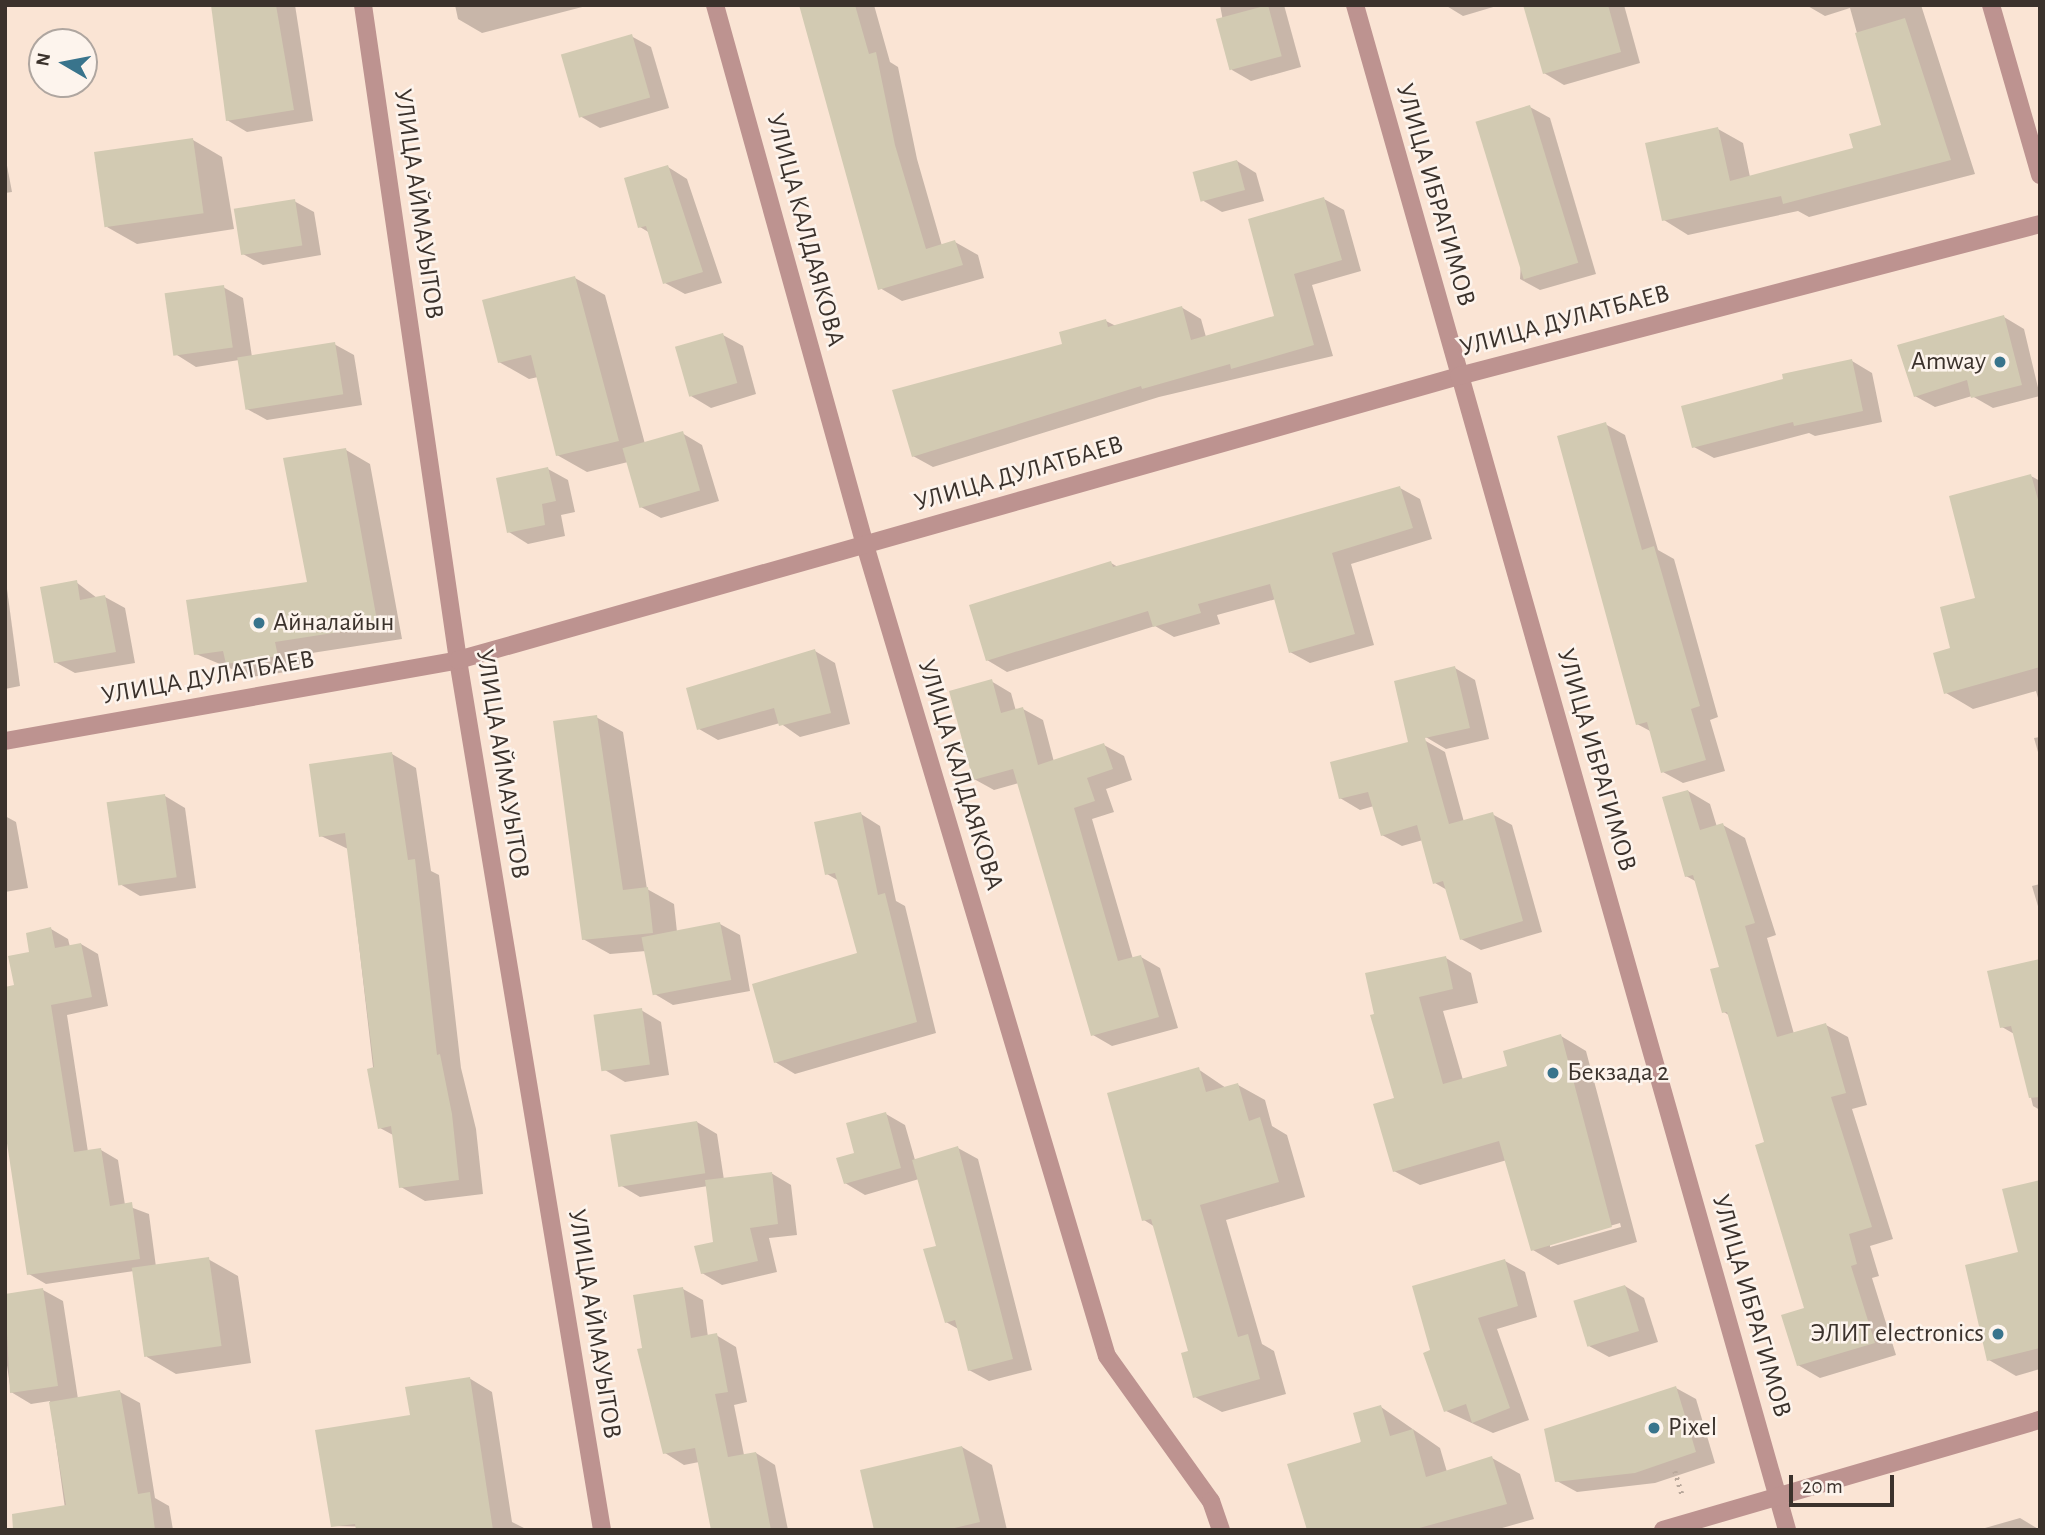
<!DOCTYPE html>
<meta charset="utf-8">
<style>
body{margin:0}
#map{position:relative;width:2045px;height:1535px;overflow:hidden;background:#fae4d4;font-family:"Alegreya Sans",sans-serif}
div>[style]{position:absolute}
.shadow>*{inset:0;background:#0003}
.building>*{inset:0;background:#d2cab2;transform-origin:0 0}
.path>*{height:4.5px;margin-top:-2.25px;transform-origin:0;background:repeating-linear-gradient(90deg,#baa99c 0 2px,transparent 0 7px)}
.minor>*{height:18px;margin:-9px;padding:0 9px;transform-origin:9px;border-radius:9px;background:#bd9390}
.dots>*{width:19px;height:19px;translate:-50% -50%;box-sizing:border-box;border:4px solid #fdf4ed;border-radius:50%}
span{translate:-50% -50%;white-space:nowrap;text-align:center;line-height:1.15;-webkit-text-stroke:5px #fdf4ed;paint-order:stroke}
.street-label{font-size:26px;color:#3b322c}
.poi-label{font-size:26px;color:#3b322c}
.right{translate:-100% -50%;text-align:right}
.left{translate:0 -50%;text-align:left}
.frame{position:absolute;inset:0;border:7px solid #3b322c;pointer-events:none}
.north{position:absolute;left:28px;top:28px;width:70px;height:70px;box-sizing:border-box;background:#fdf4ed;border:2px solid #afa6a0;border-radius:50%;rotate:280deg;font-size:19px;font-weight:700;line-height:28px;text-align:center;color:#3b322c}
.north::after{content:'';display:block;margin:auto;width:24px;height:32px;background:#39748c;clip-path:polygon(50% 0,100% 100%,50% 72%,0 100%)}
.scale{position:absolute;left:1789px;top:1475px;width:105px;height:32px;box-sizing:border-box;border:4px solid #3b322c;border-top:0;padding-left:9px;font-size:21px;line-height:24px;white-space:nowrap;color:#3b322c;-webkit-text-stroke:5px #fdf4ed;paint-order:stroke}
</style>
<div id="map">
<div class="shadow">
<div style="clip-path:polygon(212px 5px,295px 5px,313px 121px,247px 132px,227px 120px)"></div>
<div style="clip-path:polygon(455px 5px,590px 5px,482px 33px,458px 19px)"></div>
<div style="clip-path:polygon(800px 5px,874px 5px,890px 62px,898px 67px,917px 159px,942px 246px,955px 242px,978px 255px,984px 278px,902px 301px,880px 288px)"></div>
<div style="clip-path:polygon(1220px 5px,1284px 5px,1301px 67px,1251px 81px,1232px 70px)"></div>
<div style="clip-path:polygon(1445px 5px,1500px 5px,1463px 16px)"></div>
<div style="clip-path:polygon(1525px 5px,1624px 5px,1640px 63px,1564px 85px,1544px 73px)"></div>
<div style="clip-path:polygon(1806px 5px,1921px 5px,1975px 174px,1809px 217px,1798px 211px,1688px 235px,1664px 220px,1718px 129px,1743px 143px,1750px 177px,1855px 149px,1883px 126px,1850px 8px,1825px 16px)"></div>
<div style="clip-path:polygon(631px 36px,651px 47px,669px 108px,600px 128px,580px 116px)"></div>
<div style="clip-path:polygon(1530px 107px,1550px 118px,1596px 274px,1540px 290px,1520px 279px)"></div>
<div style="clip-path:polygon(193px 140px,222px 157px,234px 229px,137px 244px,107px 227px)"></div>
<div style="clip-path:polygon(5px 155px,12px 192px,5px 193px)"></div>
<div style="clip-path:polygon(1237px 161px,1256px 173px,1264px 201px,1222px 212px,1202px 200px)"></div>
<div style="clip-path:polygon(668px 167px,687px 179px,722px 283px,685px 294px,665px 283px,650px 233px,640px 227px)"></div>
<div style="clip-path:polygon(1324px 199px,1344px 210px,1361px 271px,1312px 285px,1333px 356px,1159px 397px,933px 467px,913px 456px,1064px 345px,1106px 321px,1116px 326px,1181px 307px,1201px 319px,1206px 337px,1276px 317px)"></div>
<div style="clip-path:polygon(294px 201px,314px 212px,321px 255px,263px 265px,243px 254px)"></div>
<div style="clip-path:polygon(575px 278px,605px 295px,645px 444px,682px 433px,702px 445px,719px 501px,661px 518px,641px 507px,628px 462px,587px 472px,557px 455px,538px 377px,529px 379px,499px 362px)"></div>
<div style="clip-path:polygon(223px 287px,243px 298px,252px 357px,334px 344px,354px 355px,362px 405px,267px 420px,247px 409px,239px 360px,196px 367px,177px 355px)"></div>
<div style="clip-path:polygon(2004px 317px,2024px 329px,2040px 396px,1993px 408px,1972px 396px,1935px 407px,1915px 396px)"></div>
<div style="clip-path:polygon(723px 335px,743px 346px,756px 394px,711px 408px,691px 396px)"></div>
<div style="clip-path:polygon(1852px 361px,1872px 373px,1882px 422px,1815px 436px,1809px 433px,1714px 458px,1694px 447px)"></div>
<div style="clip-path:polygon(1605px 424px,1625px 435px,1658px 550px,1674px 559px,1718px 717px,1710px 720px,1725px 771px,1683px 783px,1663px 772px,1652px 732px,1637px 724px)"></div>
<div style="clip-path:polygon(346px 450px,370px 464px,402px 639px,299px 655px,301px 670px,251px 677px,196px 654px,309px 584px)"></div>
<div style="clip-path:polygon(548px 469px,568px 480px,575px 512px,561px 515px,565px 536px,528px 544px,509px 532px)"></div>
<div style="clip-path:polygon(2031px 476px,2040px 481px,2040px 705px,2036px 691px,1973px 709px,1946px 693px,1952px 649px)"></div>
<div style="clip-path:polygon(1400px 488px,1420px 499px,1432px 539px,1351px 564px,1374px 645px,1310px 663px,1290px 652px,1276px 599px,1217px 615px,1220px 624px,1174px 637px,1155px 626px,1007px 672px,987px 660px,1111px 563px,1118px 567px)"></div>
<div style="clip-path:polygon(5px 574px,20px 686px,5px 689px)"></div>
<div style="clip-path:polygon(76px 582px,97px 598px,105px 597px,125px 608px,135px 663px,75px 673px,55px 662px)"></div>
<div style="clip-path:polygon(815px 651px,835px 663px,850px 724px,800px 737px,780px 723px,718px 740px,699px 729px)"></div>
<div style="clip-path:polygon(1455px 668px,1475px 680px,1489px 739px,1446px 749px,1424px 736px,1424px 740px,1445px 752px,1464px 822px,1492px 814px,1512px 825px,1542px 932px,1481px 950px,1461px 939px,1447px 890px,1435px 883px,1423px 840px,1402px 846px,1382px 835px,1374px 806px,1360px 810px,1340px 798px,1410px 744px)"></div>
<div style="clip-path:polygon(991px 681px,1011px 693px,1016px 711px,1023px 709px,1043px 720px,1054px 762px,1104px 745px,1124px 756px,1132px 780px,1106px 789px,1114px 812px,1092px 819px,1133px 959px,1141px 957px,1160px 968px,1178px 1028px,1112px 1046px,1093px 1035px,1019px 783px,994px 790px,974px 779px)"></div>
<div style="clip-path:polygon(596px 717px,623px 732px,647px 889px,674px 904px,677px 932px,720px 924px,740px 935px,750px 991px,673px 1005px,653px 993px,646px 951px,610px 954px,583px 939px)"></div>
<div style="clip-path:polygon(2040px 737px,2040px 759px,2034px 738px)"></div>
<div style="clip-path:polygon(392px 754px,416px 768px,431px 871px,439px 875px,461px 1068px,476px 1129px,483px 1194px,425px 1201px,401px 1187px,393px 1135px,380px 1128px,348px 849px,321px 836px)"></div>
<div style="clip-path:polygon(1688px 791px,1710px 804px,1717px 827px,1723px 825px,1745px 838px,1776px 935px,1767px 938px,1794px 1034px,1826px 1025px,1848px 1037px,1867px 1105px,1852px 1109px,1893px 1239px,1870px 1246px,1879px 1276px,1872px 1278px,1896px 1355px,1820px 1378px,1798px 1365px,1806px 1309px,1767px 1144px,1730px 1016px,1724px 1012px,1722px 968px,1697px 882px,1686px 876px)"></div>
<div style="clip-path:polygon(165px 796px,185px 808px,196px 888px,140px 896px,120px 884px)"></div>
<div style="clip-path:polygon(861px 814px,880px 826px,896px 901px,905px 906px,936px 1033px,795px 1074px,775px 1062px,859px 955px,839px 881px,827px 874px)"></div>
<div style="clip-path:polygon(5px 816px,16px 822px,28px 888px,5px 892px)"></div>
<div style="clip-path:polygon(2040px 884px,2040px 913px,2032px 886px)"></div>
<div style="clip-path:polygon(51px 929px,68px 939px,70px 947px,81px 944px,98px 954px,108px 1006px,67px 1015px,88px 1152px,101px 1150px,118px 1160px,125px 1205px,149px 1214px,156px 1267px,208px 1259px,238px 1276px,251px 1363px,176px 1374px,147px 1357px,134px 1271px,46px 1284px,29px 1274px,16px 986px,31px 953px)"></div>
<div style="clip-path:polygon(evenodd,1446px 958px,1471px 973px,1478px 1003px,1443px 1011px,1463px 1080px,1509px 1067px,1561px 1036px,1586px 1051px,1637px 1242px,1558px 1265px,1533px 1250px,1507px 1160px,1420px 1185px,1394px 1171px,1396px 1099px,1372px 1016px,1446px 958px,1620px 1223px,1621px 1227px,1550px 1247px,1550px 1244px,1620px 1223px)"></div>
<div style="clip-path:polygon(2040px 961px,2040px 1110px,2033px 1106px,2016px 1035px,2002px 1027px)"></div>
<div style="clip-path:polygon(641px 1010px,661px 1022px,669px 1075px,625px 1082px,605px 1070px)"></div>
<div style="clip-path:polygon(1198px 1069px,1226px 1088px,1238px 1085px,1265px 1100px,1272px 1126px,1287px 1135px,1305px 1197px,1226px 1220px,1262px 1344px,1274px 1351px,1286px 1394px,1222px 1412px,1195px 1397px,1190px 1352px,1155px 1227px,1144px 1220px)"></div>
<div style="clip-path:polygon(886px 1114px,905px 1125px,915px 1160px,958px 1148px,978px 1159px,1032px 1370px,989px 1381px,969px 1370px,960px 1330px,946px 1322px,938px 1247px,919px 1179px,865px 1195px,845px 1183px,856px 1154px)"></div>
<div style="clip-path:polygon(697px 1122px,717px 1134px,724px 1180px,771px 1173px,791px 1185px,797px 1235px,769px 1238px,777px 1272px,722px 1285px,702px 1273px,715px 1243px,708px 1186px,640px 1197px,620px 1185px)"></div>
<div style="clip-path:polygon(2040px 1182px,2040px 1369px,2016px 1376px,1989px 1360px)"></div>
<div style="clip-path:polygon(1505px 1261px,1525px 1272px,1537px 1317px,1497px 1329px,1529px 1420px,1493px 1433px,1446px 1411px,1432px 1351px)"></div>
<div style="clip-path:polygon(1625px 1286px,1644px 1298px,1658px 1342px,1609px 1357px,1589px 1346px)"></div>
<div style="clip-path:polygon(683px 1289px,703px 1300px,708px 1337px,716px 1335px,736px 1347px,747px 1402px,734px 1405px,744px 1455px,756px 1453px,775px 1465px,788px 1530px,712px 1530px,699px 1462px,684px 1465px,665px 1453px,644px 1349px)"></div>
<div style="clip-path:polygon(43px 1290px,63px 1301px,78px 1399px,120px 1392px,140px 1403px,155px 1498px,169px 1506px,173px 1530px,68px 1530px,50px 1401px,31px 1404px,11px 1392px,5px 1352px,5px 1296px)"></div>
<div style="clip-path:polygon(469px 1378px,492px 1392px,512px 1522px,528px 1530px,332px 1526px)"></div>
<div style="clip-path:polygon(1676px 1388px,1696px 1399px,1715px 1463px,1655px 1483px,1577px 1492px,1557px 1481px)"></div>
<div style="clip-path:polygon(1381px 1407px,1440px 1448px,1447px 1472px,1492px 1458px,1520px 1474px,1534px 1519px,1495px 1530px,1309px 1530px)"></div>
<div style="clip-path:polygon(962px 1447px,992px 1465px,1007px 1530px,876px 1530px)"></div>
<div style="clip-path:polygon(2020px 1518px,2040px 1530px,1978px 1530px)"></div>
</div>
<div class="building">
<div style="clip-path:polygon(211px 5px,276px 5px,294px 110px,226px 121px)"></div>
<div style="clip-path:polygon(799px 5px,855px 5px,869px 54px,876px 52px,895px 145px,926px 249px,955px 240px,963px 265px,878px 290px)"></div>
<div style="left:1268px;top:5px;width:53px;height:54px;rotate:75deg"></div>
<div style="clip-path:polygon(1523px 5px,1608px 5px,1621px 52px,1543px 74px)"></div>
<div style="clip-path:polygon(1905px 18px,1951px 160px,1783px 204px,1781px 196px,1662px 221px,1645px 143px,1718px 127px,1730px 181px,1853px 148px,1849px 134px,1881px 125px,1855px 33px)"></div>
<div style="left:632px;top:34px;width:66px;height:74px;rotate:74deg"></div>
<div style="left:1530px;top:105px;width:165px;height:57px;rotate:73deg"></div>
<div style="left:193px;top:138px;width:76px;height:100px;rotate:82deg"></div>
<div style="left:1237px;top:160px;width:31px;height:46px;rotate:75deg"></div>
<div style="clip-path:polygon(668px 165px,703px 272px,663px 284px,646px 226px,638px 228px,624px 178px)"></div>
<div style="clip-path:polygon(1324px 197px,1342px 260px,1294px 274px,1314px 345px,1231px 369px,1230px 364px,1142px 389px,1141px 386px,912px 457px,892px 390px,1062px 344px,1059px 332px,1106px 319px,1108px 327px,1182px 306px,1191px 340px,1274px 316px,1248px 219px)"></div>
<div style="left:295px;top:199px;width:47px;height:62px;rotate:81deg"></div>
<div style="clip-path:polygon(575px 276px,619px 441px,556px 456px,531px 355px,498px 363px,482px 300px)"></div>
<div style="left:224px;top:285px;width:63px;height:60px;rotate:82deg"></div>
<div style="clip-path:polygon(2004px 315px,2022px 385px,1971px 398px,1967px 380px,1914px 397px,1897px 345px)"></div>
<div style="left:723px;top:333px;width:52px;height:50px;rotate:74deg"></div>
<div style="left:335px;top:342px;width:53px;height:99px;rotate:81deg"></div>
<div style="clip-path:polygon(1852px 359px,1863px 411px,1794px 426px,1793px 422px,1692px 448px,1681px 406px,1783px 379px,1782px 374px)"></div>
<div style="clip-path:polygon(1606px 422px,1642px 550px,1654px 546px,1700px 706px,1691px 709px,1706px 760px,1661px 773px,1647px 722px,1636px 725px,1557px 436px)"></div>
<div style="left:683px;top:431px;width:62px;height:63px;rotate:74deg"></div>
<div style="clip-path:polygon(346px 448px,378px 626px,275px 642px,278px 656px,226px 664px,223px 651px,194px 655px,186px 600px,307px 582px,283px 458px)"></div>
<div style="clip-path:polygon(548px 467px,556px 501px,542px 504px,545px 525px,507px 533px,496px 478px)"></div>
<div style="clip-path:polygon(2031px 474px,2040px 507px,2040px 667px,1944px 694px,1933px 653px,1950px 648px,1940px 607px,1975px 598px,1949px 496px)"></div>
<div style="clip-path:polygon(1400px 486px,1413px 528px,1332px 553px,1355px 634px,1289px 653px,1270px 584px,1198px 604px,1201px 613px,1153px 627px,1148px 611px,986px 661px,969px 605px,1111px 561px,1113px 567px)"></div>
<div style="clip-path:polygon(77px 580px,80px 600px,105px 595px,116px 652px,54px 663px,40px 587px)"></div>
<div style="clip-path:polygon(815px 649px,831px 713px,779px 726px,774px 708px,697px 730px,686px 688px)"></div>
<div style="clip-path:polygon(1455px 666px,1470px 728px,1425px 738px,1449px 824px,1493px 812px,1523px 921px,1460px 940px,1443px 881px,1433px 884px,1417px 825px,1381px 836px,1368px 792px,1339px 799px,1330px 762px,1408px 742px,1394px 681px)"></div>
<div style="clip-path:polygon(992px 679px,1001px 713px,1023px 707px,1038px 765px,1104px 743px,1113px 769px,1087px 778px,1095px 801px,1074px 808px,1118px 961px,1141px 955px,1159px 1017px,1091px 1036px,1013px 769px,973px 780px,949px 691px)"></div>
<div style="clip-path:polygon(597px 715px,623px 890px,648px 887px,653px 933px,582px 940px,553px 721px)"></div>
<div style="clip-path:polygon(392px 752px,408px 860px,415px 859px,437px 1055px,440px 1054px,452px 1114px,459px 1180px,399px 1188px,391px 1126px,378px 1129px,367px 1069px,374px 1067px,345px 833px,319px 837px,309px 764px)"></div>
<div style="clip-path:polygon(1688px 790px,1700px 830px,1723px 823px,1755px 923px,1745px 926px,1777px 1037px,1826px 1023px,1846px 1093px,1831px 1097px,1872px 1227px,1849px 1234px,1857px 1264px,1851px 1266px,1875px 1343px,1797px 1366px,1781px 1315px,1804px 1308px,1755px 1145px,1764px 1142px,1727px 1012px,1722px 1013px,1710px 969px,1719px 967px,1693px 875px,1685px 877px,1662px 797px)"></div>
<div style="left:165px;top:794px;width:84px;height:59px;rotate:82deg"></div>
<div style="clip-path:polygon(861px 812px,878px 895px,885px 893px,917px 1022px,774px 1063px,752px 984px,857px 953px,835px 873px,825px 875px,814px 822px)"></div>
<div style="left:720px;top:922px;width:59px;height:80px;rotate:79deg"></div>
<div style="clip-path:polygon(51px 927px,55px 948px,81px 943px,92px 997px,51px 1005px,74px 1152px,101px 1148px,110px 1206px,132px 1202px,140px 1259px,27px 1275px,5px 1130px,5px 987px,14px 985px,8px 956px,29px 952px,26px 933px)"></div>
<div style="clip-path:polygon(1446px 956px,1453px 989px,1419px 997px,1443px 1084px,1507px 1066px,1503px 1051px,1561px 1034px,1612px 1227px,1531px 1251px,1499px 1141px,1393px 1172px,1373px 1104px,1394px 1098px,1370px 1015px,1374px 1014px,1365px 973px)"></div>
<div style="clip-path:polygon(2040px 959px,2040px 1097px,2029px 1098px,2011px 1026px,2000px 1028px,1987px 971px)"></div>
<div style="left:642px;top:1008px;width:57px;height:49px;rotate:82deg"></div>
<div style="clip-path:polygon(1199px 1067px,1206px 1092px,1238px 1083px,1249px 1121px,1260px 1117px,1279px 1182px,1200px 1205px,1238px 1337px,1248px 1334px,1260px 1379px,1193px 1398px,1181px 1353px,1188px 1351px,1151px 1219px,1142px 1221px,1107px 1093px)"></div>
<div style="clip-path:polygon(886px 1112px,901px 1168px,844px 1184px,836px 1158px,854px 1153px,846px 1123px)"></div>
<div style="left:697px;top:1121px;width:53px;height:88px;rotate:81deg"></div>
<div style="clip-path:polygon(958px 1146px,1013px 1359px,968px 1371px,955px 1320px,945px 1323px,923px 1249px,936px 1246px,912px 1160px)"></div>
<div style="clip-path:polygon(772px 1172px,778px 1224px,750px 1228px,758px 1261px,701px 1274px,694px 1246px,713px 1242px,705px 1180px)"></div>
<div style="clip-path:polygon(2040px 1180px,2040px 1348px,1987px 1361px,1965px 1265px,2018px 1252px,2002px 1189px)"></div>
<div style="left:209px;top:1257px;width:90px;height:78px;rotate:82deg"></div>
<div style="clip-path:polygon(1505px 1259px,1518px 1306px,1478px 1318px,1510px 1408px,1472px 1423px,1466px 1404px,1444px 1412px,1423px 1353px,1430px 1350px,1412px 1286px)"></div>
<div style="left:1625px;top:1285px;width:48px;height:54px;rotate:73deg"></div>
<div style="clip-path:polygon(683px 1287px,691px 1338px,717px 1333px,728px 1392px,715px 1394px,728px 1457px,756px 1452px,771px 1530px,711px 1530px,695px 1448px,663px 1454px,637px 1349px,642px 1348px,633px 1295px)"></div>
<div style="clip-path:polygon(43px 1288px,58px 1386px,10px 1393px,5px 1294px)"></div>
<div style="clip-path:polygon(470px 1377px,493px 1530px,356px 1530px,355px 1524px,331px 1527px,315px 1430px,410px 1415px,405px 1387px)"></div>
<div style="clip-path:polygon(1676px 1386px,1696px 1452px,1635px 1473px,1555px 1482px,1544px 1429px)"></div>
<div style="clip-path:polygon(120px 1390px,138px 1494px,150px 1492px,155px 1530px,13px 1530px,12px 1514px,66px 1505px,49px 1402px)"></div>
<div style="clip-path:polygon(1381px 1405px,1390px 1436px,1413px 1429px,1426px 1477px,1492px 1456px,1507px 1504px,1412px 1530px,1307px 1530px,1287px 1464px,1361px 1442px,1353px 1413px)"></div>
<div style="clip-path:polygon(962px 1446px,980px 1522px,946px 1530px,874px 1530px,860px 1470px)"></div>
</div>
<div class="path">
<div style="left:1675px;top:1471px;width:27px;rotate:73deg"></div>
</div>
<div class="minor">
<div style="left:363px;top:5px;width:662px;rotate:81.75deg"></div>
<div style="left:458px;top:660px;width:882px;rotate:80.6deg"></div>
<div style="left:715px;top:5px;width:560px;rotate:74.48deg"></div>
<div style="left:865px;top:545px;width:846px;rotate:73.39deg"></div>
<div style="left:1107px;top:1356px;width:178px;rotate:54.4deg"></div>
<div style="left:1211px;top:1501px;width:31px;rotate:71deg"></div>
<div style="left:1355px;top:5px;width:1585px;rotate:74.18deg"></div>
<div style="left:1991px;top:5px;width:177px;rotate:73.9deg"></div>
<div style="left:5px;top:741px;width:460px;rotate:-10.1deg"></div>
<div style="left:458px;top:660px;width:1041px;rotate:-15.84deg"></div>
<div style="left:1459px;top:376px;width:601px;rotate:-14.66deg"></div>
<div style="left:1663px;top:1530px;width:393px;rotate:-16.3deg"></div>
</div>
<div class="dots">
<div style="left:2000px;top:362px;background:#39748c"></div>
<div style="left:259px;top:623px;background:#39748c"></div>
<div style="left:1553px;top:1073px;background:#39748c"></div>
<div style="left:1998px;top:1334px;background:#39748c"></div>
<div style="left:1654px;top:1428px;background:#39748c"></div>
</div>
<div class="street-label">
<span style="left:1435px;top:195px;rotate:74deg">УЛИЦА ИБРАГИМОВ</span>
<span style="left:418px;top:204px;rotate:82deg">УЛИЦА АЙМАУЫТОВ</span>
<span style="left:805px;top:230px;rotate:75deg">УЛИЦА КАЛДАЯКОВА</span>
<span style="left:1565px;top:321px;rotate:-15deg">УЛИЦА ДУЛАТБАЕВ</span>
<span style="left:1019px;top:474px;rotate:-16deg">УЛИЦА ДУЛАТБАЕВ</span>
<span style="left:208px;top:678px;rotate:-10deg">УЛИЦА ДУЛАТБАЕВ</span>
<span style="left:1596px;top:760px;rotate:74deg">УЛИЦА ИБРАГИМОВ</span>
<span style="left:502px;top:764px;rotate:81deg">УЛИЦА АЙМАУЫТОВ</span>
<span style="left:960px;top:775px;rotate:73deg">УЛИЦА КАЛДАЯКОВА</span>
<span style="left:1751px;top:1306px;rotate:74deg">УЛИЦА ИБРАГИМОВ</span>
<span style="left:594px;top:1324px;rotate:81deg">УЛИЦА АЙМАУЫТОВ</span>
</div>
<div class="poi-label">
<span class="right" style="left:1986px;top:362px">Amway</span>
<span class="left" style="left:273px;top:623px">Айналайын</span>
<span class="left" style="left:1567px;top:1073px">Бекзада 2</span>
<span class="right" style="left:1984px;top:1334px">ЭЛИТ electronics</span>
<span class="left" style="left:1668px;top:1428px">Pixel</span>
</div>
<div class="frame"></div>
<div class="north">N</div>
<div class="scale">20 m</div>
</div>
